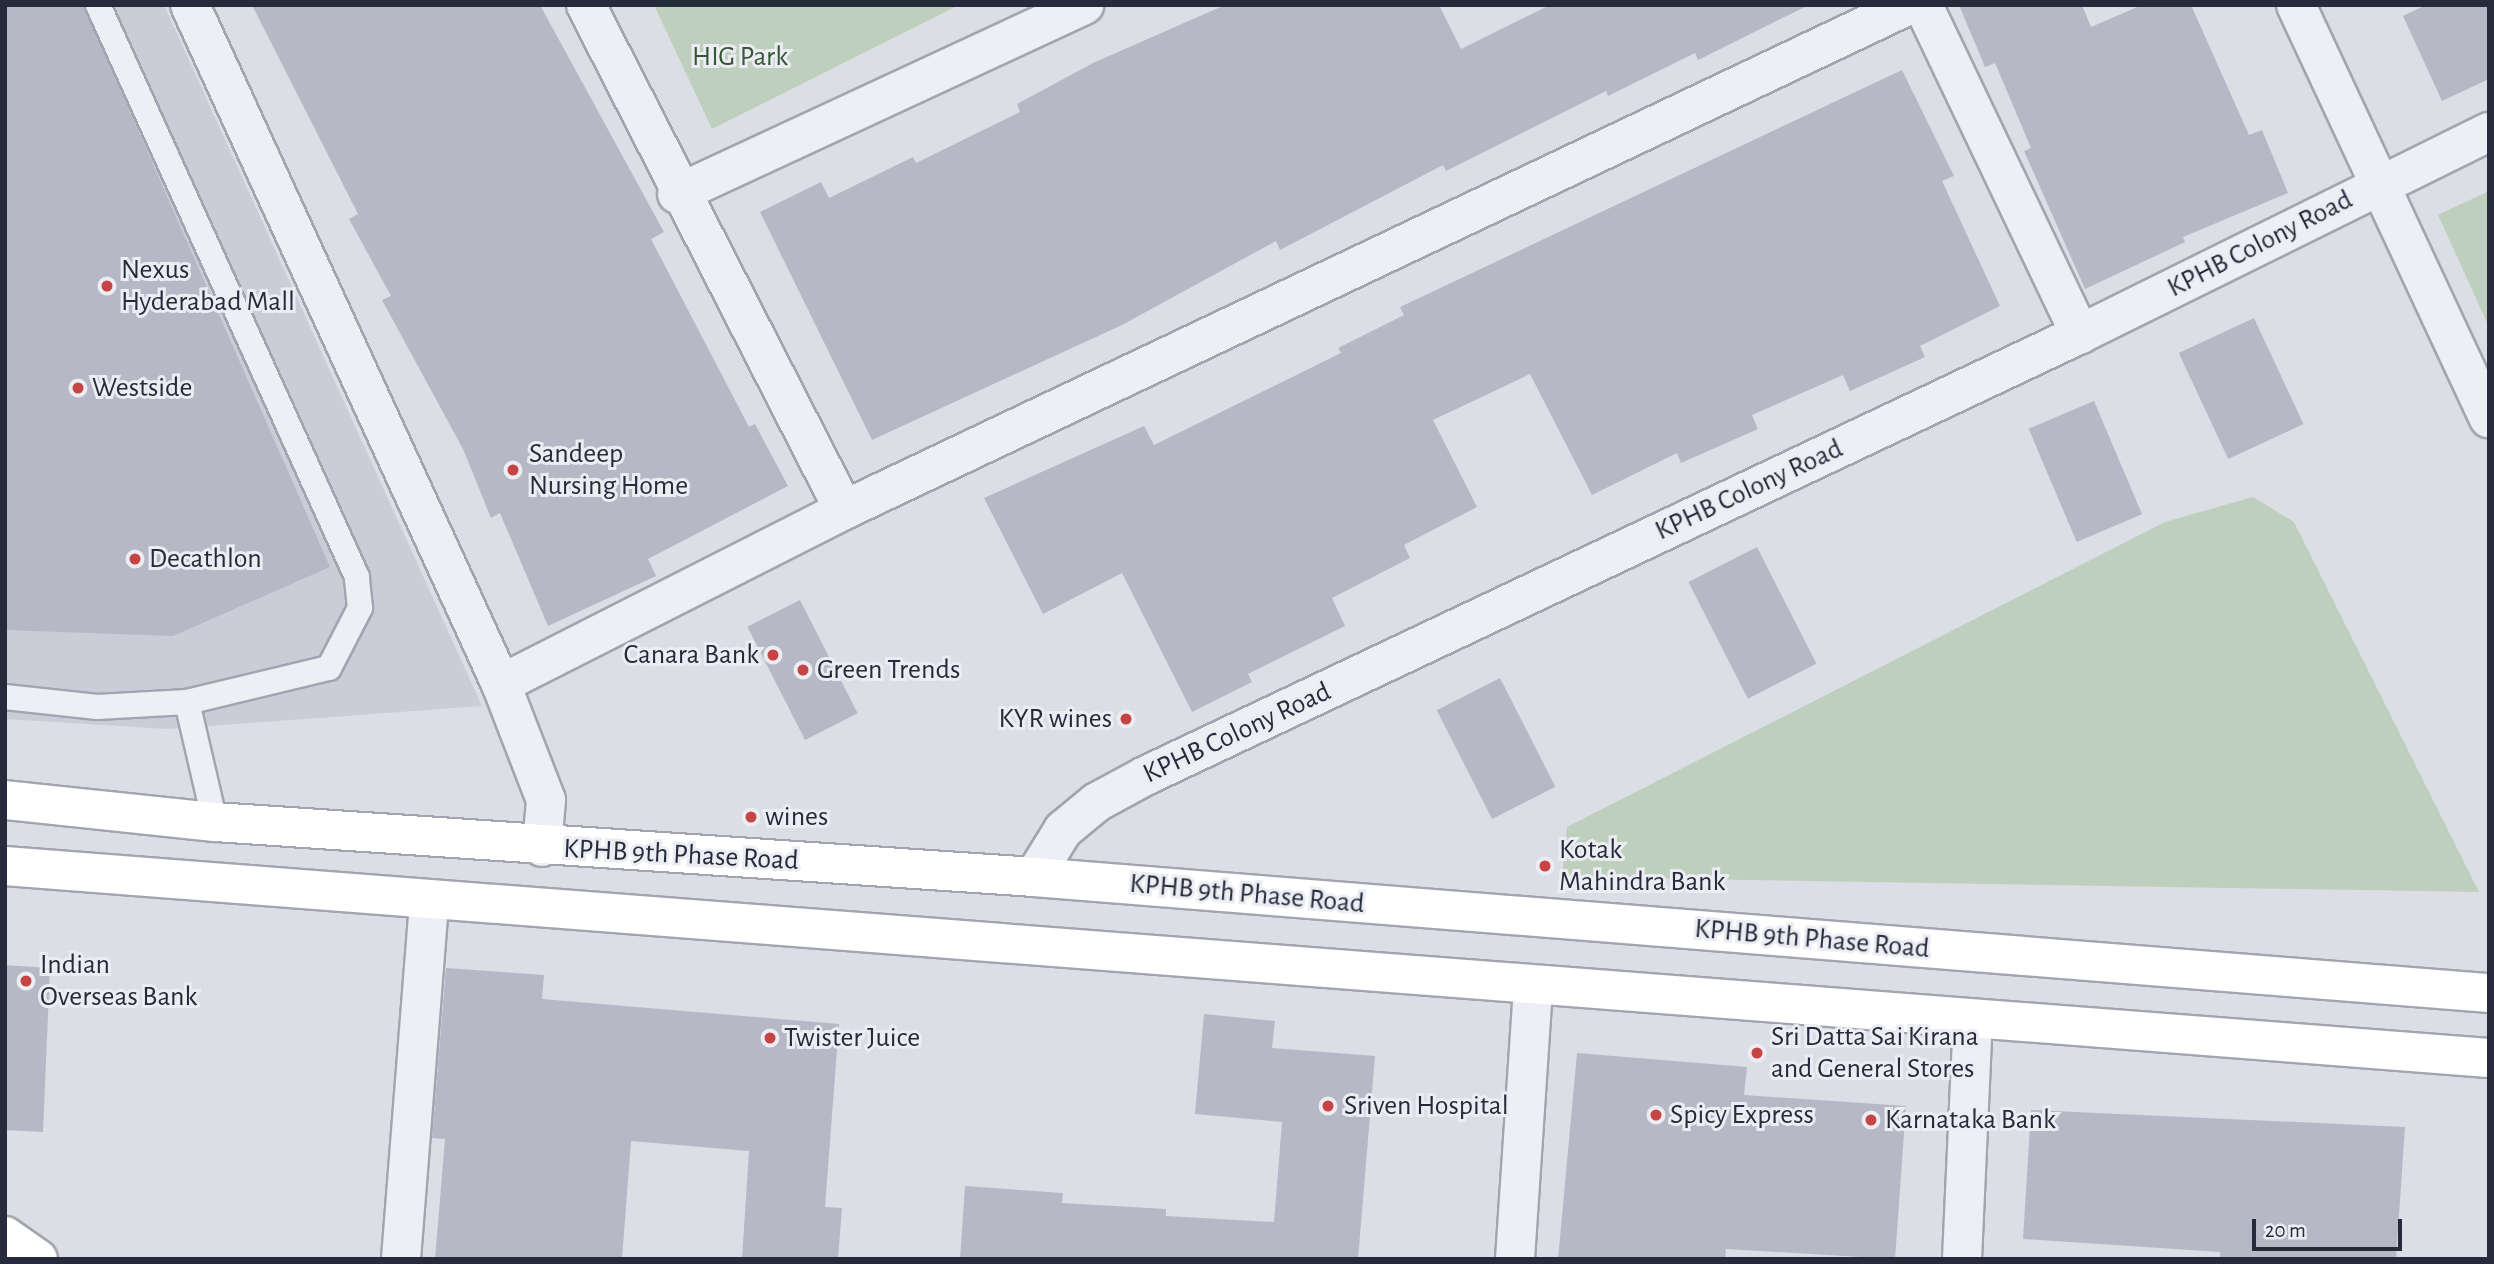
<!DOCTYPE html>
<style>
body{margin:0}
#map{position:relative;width:2494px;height:1264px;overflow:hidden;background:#dcdee5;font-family:"Alegreya Sans",sans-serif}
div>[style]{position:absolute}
.built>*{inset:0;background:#cacdd7}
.green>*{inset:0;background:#bfcfbd}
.building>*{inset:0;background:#b6b9c5;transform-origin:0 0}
.roads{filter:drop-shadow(2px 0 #a2a5af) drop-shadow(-2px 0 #a2a5af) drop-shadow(0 2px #a2a5af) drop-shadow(0 -2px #a2a5af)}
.lane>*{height:24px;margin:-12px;padding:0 12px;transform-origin:12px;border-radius:12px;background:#eeeff4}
.street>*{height:38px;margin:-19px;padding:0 19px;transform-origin:19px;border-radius:19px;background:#eeeff4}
.secondary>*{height:38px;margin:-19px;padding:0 19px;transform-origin:19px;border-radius:19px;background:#fff}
.dots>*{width:19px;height:19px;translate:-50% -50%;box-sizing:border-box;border:4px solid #ebedf3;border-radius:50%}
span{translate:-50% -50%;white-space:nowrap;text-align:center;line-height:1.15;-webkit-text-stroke:6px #ebedf3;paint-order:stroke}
.park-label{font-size:28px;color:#365634}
.street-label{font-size:28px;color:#262b3b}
.poi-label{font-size:28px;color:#262b3b}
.left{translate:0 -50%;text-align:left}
.right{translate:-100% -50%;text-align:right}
.frame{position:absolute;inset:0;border:7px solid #262b3b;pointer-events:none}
.scale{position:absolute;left:2252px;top:1219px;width:150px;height:32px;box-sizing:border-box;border:4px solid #262b3b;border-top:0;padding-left:9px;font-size:21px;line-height:24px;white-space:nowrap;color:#262b3b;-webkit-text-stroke:5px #ebedf3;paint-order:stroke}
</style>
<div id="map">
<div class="built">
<div style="clip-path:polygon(5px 5px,164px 5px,482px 706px,167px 729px,5px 719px)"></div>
</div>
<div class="green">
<div style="clip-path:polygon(654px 5px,959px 5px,712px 129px)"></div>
<div style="clip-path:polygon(2489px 191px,2489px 327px,2438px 215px)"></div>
<div style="clip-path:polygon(2253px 497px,2294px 522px,2479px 892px,1562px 877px,1567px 827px,2165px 522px)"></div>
</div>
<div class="building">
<div style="clip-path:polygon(5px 5px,83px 5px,330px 567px,173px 636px,5px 630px)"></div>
<div style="clip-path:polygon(252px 5px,540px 5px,664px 232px,651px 239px,749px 427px,755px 424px,788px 486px,648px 559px,656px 576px,548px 626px,500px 513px,491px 518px,463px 449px,382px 300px,391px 296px,349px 219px,358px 214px)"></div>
<div style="clip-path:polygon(1225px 5px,1439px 5px,1461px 49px,1550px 5px,1809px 5px,1698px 60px,1695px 53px,1608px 96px,1606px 91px,1446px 171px,1443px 165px,1280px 250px,1276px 241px,1122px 325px,872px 440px,760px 212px,821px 182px,829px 198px,913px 157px,916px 163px,1020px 112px,1017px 104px,1093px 63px)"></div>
<div style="clip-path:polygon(1959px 5px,2082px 5px,2091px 27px,2142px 5px,2191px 5px,2249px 135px,2262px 130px,2288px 193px,2183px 237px,2185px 242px,2085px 289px,2024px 151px,2031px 148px,1995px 63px,1985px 67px)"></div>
<div style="clip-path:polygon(2426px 5px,2489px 5px,2489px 79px,2442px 101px,2403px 16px)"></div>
<div style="clip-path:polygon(1902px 70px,1954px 176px,1942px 181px,2000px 306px,1920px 346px,1925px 357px,1850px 391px,1843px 375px,1752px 415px,1758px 429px,1681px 463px,1677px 453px,1592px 495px,1530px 374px,1433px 420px,1477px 507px,1404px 545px,1410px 558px,1332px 598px,1345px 626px,1248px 674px,1252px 682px,1192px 712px,1122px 573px,1043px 614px,984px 498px,1144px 426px,1154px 445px,1341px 353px,1338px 348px,1404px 315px,1400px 307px)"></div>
<div style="left:2254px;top:318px;width:117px;height:83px;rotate:65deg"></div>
<div style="left:2094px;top:401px;width:123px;height:71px;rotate:67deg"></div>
<div style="left:1757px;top:547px;width:131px;height:77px;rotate:63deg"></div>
<div style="left:800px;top:600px;width:127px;height:59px;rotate:63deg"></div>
<div style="left:1500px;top:678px;width:122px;height:71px;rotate:63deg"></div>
<div style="clip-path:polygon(5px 965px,50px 968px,43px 1132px,5px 1130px)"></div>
<div style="clip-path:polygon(446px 968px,544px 975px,542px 999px,839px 1024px,825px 1207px,842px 1208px,838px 1259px,742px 1259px,749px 1151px,631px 1141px,622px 1259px,435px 1259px,445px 1139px,432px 1138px)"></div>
<div style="clip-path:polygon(1204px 1014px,1275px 1021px,1272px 1048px,1375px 1056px,1358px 1259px,960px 1259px,965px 1186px,1063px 1193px,1062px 1203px,1166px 1209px,1166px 1216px,1274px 1222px,1282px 1122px,1195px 1114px)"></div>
<div style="clip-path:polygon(1577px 1053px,1747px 1067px,1744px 1095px,1906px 1106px,1895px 1259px,1726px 1249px,1725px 1259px,1558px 1259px)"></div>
<div style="clip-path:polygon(2031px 1110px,2405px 1127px,2396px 1259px,2220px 1259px,2220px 1252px,2023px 1239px)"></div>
</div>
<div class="roads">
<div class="lane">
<div style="left:5px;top:697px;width:93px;rotate:6.2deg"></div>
<div style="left:97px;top:707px;width:90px;rotate:-3.2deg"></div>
<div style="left:187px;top:702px;width:146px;rotate:-13.5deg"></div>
<div style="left:329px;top:668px;width:68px;rotate:-62.7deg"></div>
<div style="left:360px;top:608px;width:31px;rotate:-96deg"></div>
<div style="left:357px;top:577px;width:628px;rotate:-114.36deg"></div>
<div style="left:187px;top:702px;width:123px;rotate:76.9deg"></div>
</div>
<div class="street">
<div style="left:190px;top:5px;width:747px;rotate:65.39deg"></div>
<div style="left:501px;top:684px;width:124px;rotate:68.8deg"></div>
<div style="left:546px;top:800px;width:47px;rotate:94.9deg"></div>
<div style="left:586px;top:5px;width:567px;rotate:62.94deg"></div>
<div style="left:1923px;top:5px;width:365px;rotate:64.5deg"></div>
<div style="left:2296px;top:5px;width:456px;rotate:65deg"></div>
<div style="left:677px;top:194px;width:449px;rotate:-24.9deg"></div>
<div style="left:501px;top:684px;width:385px;rotate:-26.9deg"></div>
<div style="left:844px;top:510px;width:1179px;rotate:-25.37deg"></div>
<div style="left:1034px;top:877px;width:55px;rotate:-58.3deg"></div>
<div style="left:1063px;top:830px;width:44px;rotate:-39.5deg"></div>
<div style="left:1097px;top:802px;width:55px;rotate:-28.4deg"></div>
<div style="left:1145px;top:776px;width:1034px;rotate:-25.3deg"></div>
<div style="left:2080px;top:334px;width:456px;rotate:-26.3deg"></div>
<div style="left:401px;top:1259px;width:357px;rotate:-85.5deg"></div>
<div style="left:1515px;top:1259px;width:274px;rotate:-86.2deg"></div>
<div style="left:1962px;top:1259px;width:239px;rotate:-87.4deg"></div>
</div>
<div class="secondary">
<div style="left:5px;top:800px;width:211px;rotate:6deg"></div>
<div style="left:215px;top:822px;width:821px;rotate:3.84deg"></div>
<div style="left:1034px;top:877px;width:1460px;rotate:4.56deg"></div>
<div style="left:5px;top:866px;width:2491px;rotate:4.42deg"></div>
<div style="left:5px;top:1236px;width:40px;rotate:34.9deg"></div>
</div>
</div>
<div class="dots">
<div style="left:107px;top:286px;background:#c74445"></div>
<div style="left:78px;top:388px;background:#c74445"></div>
<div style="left:513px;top:470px;background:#c74445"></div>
<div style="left:135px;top:559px;background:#c74445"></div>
<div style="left:773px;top:655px;background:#c74445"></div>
<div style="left:803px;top:670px;background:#c74445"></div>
<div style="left:1126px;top:719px;background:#c74445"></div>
<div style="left:751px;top:817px;background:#c74445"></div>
<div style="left:1545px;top:866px;background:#c74445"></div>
<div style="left:26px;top:981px;background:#c74445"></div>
<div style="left:770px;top:1038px;background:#c74445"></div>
<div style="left:1757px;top:1053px;background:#c74445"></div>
<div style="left:1328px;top:1106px;background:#c74445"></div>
<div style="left:1656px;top:1115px;background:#c74445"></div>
<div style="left:1871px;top:1120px;background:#c74445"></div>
</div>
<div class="park-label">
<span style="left:740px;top:57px">HIG Park</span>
</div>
<div class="street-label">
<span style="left:2260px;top:244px;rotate:-27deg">KPHB Colony Road</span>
<span style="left:1749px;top:490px;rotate:-25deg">KPHB Colony Road</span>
<span style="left:1237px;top:733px;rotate:-25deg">KPHB Colony Road</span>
<span style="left:681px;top:855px;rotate:3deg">KPHB 9th Phase Road</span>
<span style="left:1247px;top:894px;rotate:5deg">KPHB 9th Phase Road</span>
<span style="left:1812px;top:939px;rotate:5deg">KPHB 9th Phase Road</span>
</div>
<div class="poi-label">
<span class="left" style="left:121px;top:286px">Nexus<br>Hyderabad Mall</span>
<span class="left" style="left:92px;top:388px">Westside</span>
<span class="left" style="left:529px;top:470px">Sandeep<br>Nursing Home</span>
<span class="left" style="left:149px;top:559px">Decathlon</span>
<span class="right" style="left:759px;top:655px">Canara Bank</span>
<span class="left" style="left:817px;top:670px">Green Trends</span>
<span class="right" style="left:1112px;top:719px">KYR wines</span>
<span class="left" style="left:765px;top:817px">wines</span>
<span class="left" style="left:1559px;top:866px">Kotak<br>Mahindra Bank</span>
<span class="left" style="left:40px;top:981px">Indian<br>Overseas Bank</span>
<span class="left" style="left:1771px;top:1053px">Sri Datta Sai Kirana<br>and General Stores</span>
<span class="left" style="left:784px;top:1038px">Twister Juice</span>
<span class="left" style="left:1344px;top:1106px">Sriven Hospital</span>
<span class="left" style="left:1670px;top:1115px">Spicy Express</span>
<span class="left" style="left:1885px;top:1120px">Karnataka Bank</span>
</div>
<div class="frame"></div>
<div class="scale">20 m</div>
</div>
